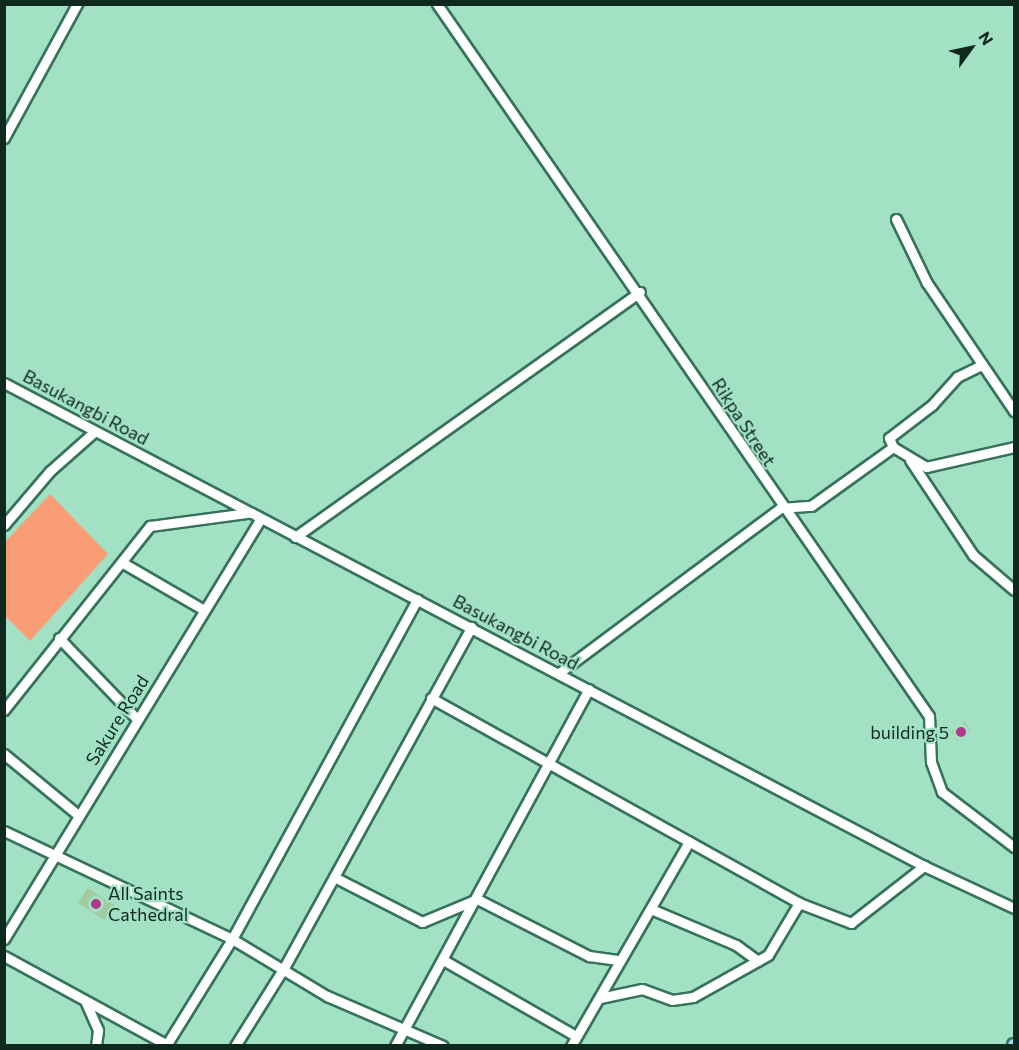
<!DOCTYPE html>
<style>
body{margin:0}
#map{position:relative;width:1019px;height:1050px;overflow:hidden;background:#a3e1c5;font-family:Commissioner,sans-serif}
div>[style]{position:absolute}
.green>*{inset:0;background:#f89d75}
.building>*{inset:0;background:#a0cba0;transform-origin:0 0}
.roads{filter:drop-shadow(2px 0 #36735a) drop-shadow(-2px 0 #36735a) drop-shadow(0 2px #36735a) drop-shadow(0 -2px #36735a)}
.minor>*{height:9px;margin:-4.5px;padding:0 4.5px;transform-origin:4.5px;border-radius:4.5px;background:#fff}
.major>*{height:12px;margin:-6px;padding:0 6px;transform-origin:6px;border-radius:6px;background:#a9dcef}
.dots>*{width:16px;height:16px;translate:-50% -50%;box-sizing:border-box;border:3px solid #a3e1c5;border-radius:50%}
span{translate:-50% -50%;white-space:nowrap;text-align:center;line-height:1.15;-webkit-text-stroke:4.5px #a3e1c5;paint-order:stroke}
.street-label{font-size:18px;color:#0f291e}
.poi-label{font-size:18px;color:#0f291e}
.right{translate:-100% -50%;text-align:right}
.left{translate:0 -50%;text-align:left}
.frame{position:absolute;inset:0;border:6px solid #0f291e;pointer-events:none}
.north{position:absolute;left:941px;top:18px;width:60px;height:60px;-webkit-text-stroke:4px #a3e1c5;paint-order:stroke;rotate:57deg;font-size:16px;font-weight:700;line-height:24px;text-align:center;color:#0f291e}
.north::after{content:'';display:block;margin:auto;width:21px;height:27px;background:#0f291e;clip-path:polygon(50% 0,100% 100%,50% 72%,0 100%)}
</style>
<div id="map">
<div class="green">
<div style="clip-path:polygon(50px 494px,108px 554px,30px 641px,5px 616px,5px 542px)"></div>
</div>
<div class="building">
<div style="left:965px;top:722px;width:11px;height:17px;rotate:56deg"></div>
<div style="left:88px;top:888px;width:31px;height:18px;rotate:33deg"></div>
</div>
<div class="roads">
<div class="minor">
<div style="left:437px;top:4px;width:865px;rotate:55.36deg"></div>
<div style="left:929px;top:716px;width:46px;rotate:87.5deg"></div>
<div style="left:931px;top:762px;width:32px;rotate:70deg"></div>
<div style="left:942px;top:792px;width:91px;rotate:37.4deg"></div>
<div style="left:4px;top:138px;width:153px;rotate:-61.4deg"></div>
<div style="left:896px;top:219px;width:71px;rotate:64.2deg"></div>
<div style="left:927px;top:283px;width:155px;rotate:55.8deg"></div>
<div style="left:4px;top:383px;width:1039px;rotate:27.7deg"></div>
<div style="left:924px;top:866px;width:99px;rotate:25deg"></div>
<div style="left:893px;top:447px;width:10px;rotate:-114deg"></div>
<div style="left:889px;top:438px;width:54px;rotate:-37.5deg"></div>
<div style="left:932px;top:405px;width:38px;rotate:-48deg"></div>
<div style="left:957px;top:377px;width:25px;rotate:-26deg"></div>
<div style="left:910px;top:460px;width:114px;rotate:56.4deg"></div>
<div style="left:973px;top:555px;width:54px;rotate:40.5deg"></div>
<div style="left:4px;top:525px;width:71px;rotate:-49.6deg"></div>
<div style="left:50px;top:471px;width:59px;rotate:-41.6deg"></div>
<div style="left:295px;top:537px;width:423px;rotate:-35.4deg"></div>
<div style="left:123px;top:563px;width:94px;rotate:30.1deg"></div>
<div style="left:59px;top:638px;width:112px;rotate:46.1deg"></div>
<div style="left:559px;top:673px;width:276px;rotate:-36.7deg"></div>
<div style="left:780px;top:508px;width:31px;rotate:-4deg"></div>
<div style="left:811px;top:506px;width:101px;rotate:-35.7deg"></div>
<div style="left:893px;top:447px;width:39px;rotate:31deg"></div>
<div style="left:926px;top:467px;width:90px;rotate:-12.8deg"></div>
<div style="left:431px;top:698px;width:421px;rotate:29.1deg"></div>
<div style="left:4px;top:710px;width:235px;rotate:-51.6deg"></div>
<div style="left:150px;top:526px;width:99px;rotate:-7.6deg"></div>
<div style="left:4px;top:754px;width:96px;rotate:39.5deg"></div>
<div style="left:4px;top:831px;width:252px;rotate:25.3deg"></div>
<div style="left:232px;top:939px;width:111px;rotate:31deg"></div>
<div style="left:327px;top:996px;width:126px;rotate:23.3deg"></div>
<div style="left:334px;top:877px;width:99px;rotate:27.1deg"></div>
<div style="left:422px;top:922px;width:60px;rotate:-22.7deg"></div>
<div style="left:477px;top:899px;width:126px;rotate:27deg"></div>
<div style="left:589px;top:956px;width:29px;rotate:8deg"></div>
<div style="left:651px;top:909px;width:92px;rotate:23deg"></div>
<div style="left:736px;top:945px;width:27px;rotate:36deg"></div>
<div style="left:4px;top:939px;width:491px;rotate:-58.6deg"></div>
<div style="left:4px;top:956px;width:188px;rotate:28.6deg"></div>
<div style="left:445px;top:961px;width:151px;rotate:29.8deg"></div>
<div style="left:600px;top:998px;width:43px;rotate:-12.1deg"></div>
<div style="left:642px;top:989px;width:32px;rotate:20deg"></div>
<div style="left:672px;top:1000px;width:21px;rotate:-8deg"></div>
<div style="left:693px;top:997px;width:86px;rotate:-29.2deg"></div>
<div style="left:768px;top:955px;width:61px;rotate:-59.2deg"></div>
<div style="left:799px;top:903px;width:56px;rotate:21deg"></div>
<div style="left:851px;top:923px;width:93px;rotate:-38deg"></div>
<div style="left:86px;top:1003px;width:30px;rotate:66deg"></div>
<div style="left:98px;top:1030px;width:16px;rotate:97deg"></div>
<div style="left:167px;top:1044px;width:123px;rotate:-58.2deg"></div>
<div style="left:232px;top:939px;width:387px;rotate:-61.4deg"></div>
<div style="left:235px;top:1046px;width:94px;rotate:-58deg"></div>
<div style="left:285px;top:966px;width:387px;rotate:-61.2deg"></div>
<div style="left:395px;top:1046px;width:406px;rotate:-61.5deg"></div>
<div style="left:571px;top:1046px;width:236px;rotate:-60deg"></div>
</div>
<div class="major">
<div style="left:1014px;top:1046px;width:1px;rotate:-90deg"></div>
</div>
</div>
<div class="dots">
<div style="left:961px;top:732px;background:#b43889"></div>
<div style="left:96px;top:904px;background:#b43889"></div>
</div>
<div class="street-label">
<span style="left:86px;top:407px;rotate:28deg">Basukangbi Road</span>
<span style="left:744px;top:422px;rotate:57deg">Rikpa Street</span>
<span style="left:516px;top:632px;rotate:28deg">Basukangbi Road</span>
<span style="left:117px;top:720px;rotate:-58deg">Sakure Road</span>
</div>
<div class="poi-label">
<span class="right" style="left:949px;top:732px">building 5</span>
<span class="left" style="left:108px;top:904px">All Saints<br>Cathedral</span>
</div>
<div class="frame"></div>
<div class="north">N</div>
</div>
